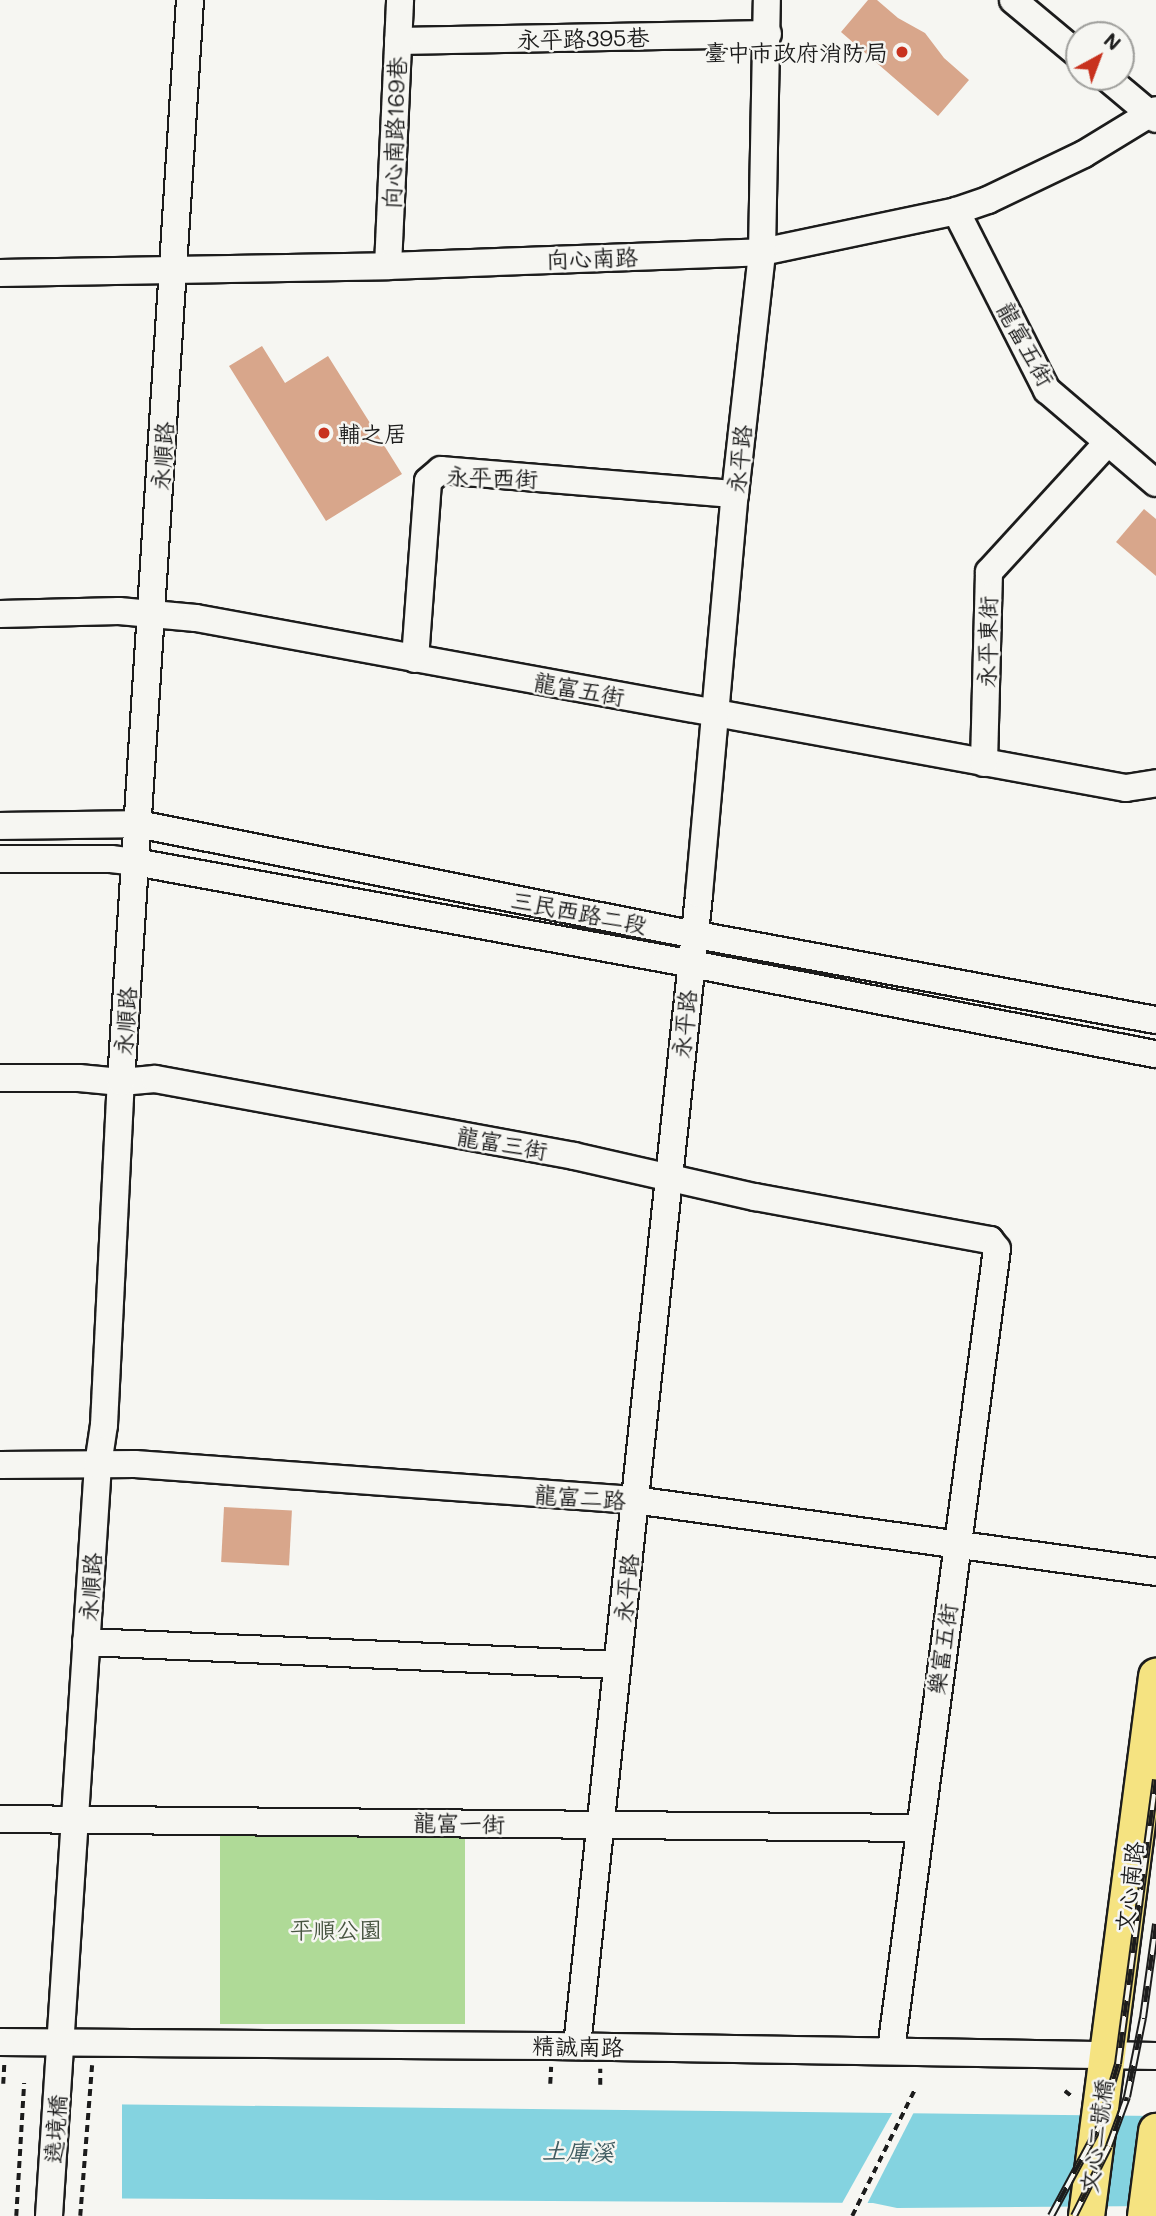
<!DOCTYPE html>
<meta charset="utf-8">
<style>
body{margin:0}
#map{position:relative;width:1156px;height:2216px;overflow:hidden;background:#f6f6f2;font-family:Mali,"LXGW WenKai TC",sans-serif}
div>[style]{position:absolute}
.green>*{inset:0;background:#afda97;transform-origin:0 0}
.water>*{inset:0;background:#84d3e0}
.pier>*{inset:0;background:#f6f6f2;transform-origin:0 0}
.building>*{inset:0;background:#d8a68b;transform-origin:0 0}
.path>*{height:3.5px;margin-top:-1.75px;transform-origin:0;background:repeating-linear-gradient(90deg,#1c1c1c 0 7px,transparent 0 12px)}
.roads{filter:drop-shadow(2px 0 #1c1c1c) drop-shadow(-2px 0 #1c1c1c) drop-shadow(0 2px #1c1c1c) drop-shadow(0 -2px #1c1c1c)}
.minor>*{height:26px;margin:-13px;padding:0 13px;transform-origin:13px;border-radius:13px;background:#f6f6f2}
.major>*{height:35px;margin:-17.5px;padding:0 17.5px;transform-origin:17.5px;border-radius:17.5px;background:#f5e381}
.rail>*{height:8px;margin-top:-4px;transform-origin:0;background:repeating-linear-gradient(90deg,#f6f6f2 0 16px,#1c1c1c 0 32px);box-sizing:border-box;border-block:2px solid #1c1c1c}
.dots>*{width:19px;height:19px;translate:-50% -50%;box-sizing:border-box;border:4px solid #f6f6f2;border-radius:50%}
span{translate:-50% -50%;white-space:nowrap;text-align:center;line-height:1.15;-webkit-text-stroke:5px #f6f6f2;paint-order:stroke}
.street-label{font-size:23px;color:#1c1c1c}
.poi-label{font-size:23px;color:#1c1c1c}
.right{translate:-100% -50%;text-align:right}
.left{translate:0 -50%;text-align:left}
.park-label{font-size:23px;color:#485541}
.water-label{font-size:24px;color:#405c61;font-style:italic}
.north{position:absolute;left:1065px;top:21px;width:70px;height:70px;box-sizing:border-box;background:#f6f6f2;border:2px solid #9f9f9c;border-radius:50%;rotate:41deg;font-size:19px;font-weight:700;line-height:28px;text-align:center;color:#1c1c1c}
.north::after{content:'';display:block;margin:auto;width:24px;height:32px;background:#c8321e;clip-path:polygon(50% 0,100% 100%,50% 72%,0 100%)}
</style>
<div id="map">
<div class="green">
<div style="left:220px;top:1835px;width:245px;height:189px"></div>
</div>
<div class="water">
<div style="clip-path:polygon(0 2103px,1156px 2116px,1156px 2206px,897px 2208px,873px 2203px,33px 2198px)"></div>
</div>
<div class="pier">
<div style="left:0;top:2100px;width:122px;height:101px"></div>
<div style="clip-path:polygon(894px 2110px,915px 2110px,866px 2206px,840px 2207px)"></div>
</div>
<div class="building">
<div style="clip-path:polygon(868px 0,877px 0,898px 18px,925px 33px,944px 58px,969px 80px,938px 116px,841px 32px)"></div>
<div style="clip-path:polygon(262px 346px,285px 383px,328px 356px,402px 474px,326px 521px,229px 366px)"></div>
<div style="clip-path:polygon(1144px 509px,1156px 519px,1156px 576px,1116px 542px)"></div>
<div style="left:224px;top:1507px;width:68px;height:55px;rotate:3deg"></div>
</div>
<div class="path">
<div style="left:3px;top:2084px;width:20px;rotate:-87deg"></div>
<div style="left:550px;top:2084px;width:17px;rotate:-87deg"></div>
<div style="left:600px;top:2085px;width:16px;rotate:-90deg"></div>
<div style="left:1065px;top:2091px;width:11px;rotate:38deg"></div>
<div style="left:16px;top:2216px;width:133px;rotate:-86.6deg"></div>
<div style="left:80px;top:2216px;width:151px;rotate:-85.5deg"></div>
<div style="left:852px;top:2216px;width:142px;rotate:-63.6deg"></div>
</div>
<div class="roads">
<div class="minor">
<div style="left:1013px;top:0;width:86px;rotate:39.8deg"></div>
<div style="left:398px;top:41px;width:370px;rotate:-1.1deg"></div>
<div style="left:1106px;top:77px;width:65px;rotate:40deg"></div>
<div style="left:956px;top:211px;width:201px;rotate:63.1deg"></div>
<div style="left:1047px;top:390px;width:143px;rotate:40.5deg"></div>
<div style="left:388px;top:266px;width:266px;rotate:-87.4deg"></div>
<div style="left:0;top:273px;width:388px;rotate:-1deg"></div>
<div style="left:388px;top:266px;width:374px;rotate:-2.1deg"></div>
<div style="left:762px;top:252px;width:198px;rotate:-11.9deg"></div>
<div style="left:956px;top:211px;width:34px;rotate:-19deg"></div>
<div style="left:988px;top:200px;width:106px;rotate:-25.6deg"></div>
<div style="left:1084px;top:154px;width:84px;rotate:-31.4deg"></div>
<div style="left:0;top:614px;width:119px;rotate:-1.4deg"></div>
<div style="left:119px;top:611px;width:77px;rotate:5.2deg"></div>
<div style="left:196px;top:618px;width:945px;rotate:10.36deg"></div>
<div style="left:1126px;top:788px;width:30px;rotate:-9deg"></div>
<div style="left:415px;top:659px;width:178px;rotate:-85.8deg"></div>
<div style="left:428px;top:481px;width:17px;rotate:-40deg"></div>
<div style="left:441px;top:470px;width:295px;rotate:4.7deg"></div>
<div style="left:984px;top:763px;width:191px;rotate:-88.5deg"></div>
<div style="left:989px;top:572px;width:176px;rotate:-47.5deg"></div>
<div style="left:0;top:826px;width:138px;rotate:-0.8deg"></div>
<div style="left:138px;top:824px;width:542px;rotate:11.27deg"></div>
<div style="left:670px;top:930px;width:494px;rotate:10.5deg"></div>
<div style="left:0;top:859px;width:111px"></div>
<div style="left:111px;top:859px;width:24px;rotate:7deg"></div>
<div style="left:135px;top:862px;width:540px;rotate:10.35deg"></div>
<div style="left:666px;top:959px;width:499px;rotate:11deg"></div>
<div style="left:0;top:1078px;width:79px"></div>
<div style="left:79px;top:1078px;width:42px;rotate:5.4deg"></div>
<div style="left:121px;top:1082px;width:34px;rotate:-5deg"></div>
<div style="left:155px;top:1079px;width:426px;rotate:10.4deg"></div>
<div style="left:574px;top:1156px;width:186px;rotate:12.8deg"></div>
<div style="left:755px;top:1197px;width:239px;rotate:10.4deg"></div>
<div style="left:990px;top:1240px;width:11px;rotate:52deg"></div>
<div style="left:997px;top:1249px;width:808px;rotate:97.54deg"></div>
<div style="left:0;top:1465px;width:135px;rotate:-0.4deg"></div>
<div style="left:135px;top:1464px;width:500px;rotate:4.13deg"></div>
<div style="left:634px;top:1500px;width:527px;rotate:7.85deg"></div>
<div style="left:86px;top:1642px;width:532px;rotate:2.48deg"></div>
<div style="left:0;top:1819px;width:918px;rotate:0.56deg"></div>
<div style="left:0;top:2042px;width:552px;rotate:0.42deg"></div>
<div style="left:552px;top:2046px;width:604px;rotate:0.95deg"></div>
<div style="left:577px;top:2046px;width:1158px;rotate:-83.95deg"></div>
<div style="left:699px;top:894px;width:402px;rotate:-84.9deg"></div>
<div style="left:735px;top:494px;width:244px;rotate:-83.6deg"></div>
<div style="left:762px;top:252px;width:252px;rotate:-88.9deg"></div>
<div style="left:49px;top:2216px;width:753px;rotate:-86.27deg"></div>
<div style="left:98px;top:1465px;width:40px;rotate:-81.5deg"></div>
<div style="left:104px;top:1425px;width:343px;rotate:-87.2deg"></div>
<div style="left:121px;top:1082px;width:1084px;rotate:-86.35deg"></div>
</div>
<div class="major">
<div style="left:1086px;top:2216px;width:545px;rotate:-82.61deg"></div>
<div style="left:1145px;top:2216px;width:86px;rotate:-82.6deg"></div>
</div>
</div>
<div class="rail">
<div style="left:1051px;top:2216px;width:103px;rotate:-61.7deg"></div>
<div style="left:1100px;top:2125px;width:64px;rotate:-73.6deg"></div>
<div style="left:1118px;top:2064px;width:287px;rotate:-82.4deg"></div>
<div style="left:1074px;top:2216px;width:78px;rotate:-63.4deg"></div>
<div style="left:1109px;top:2146px;width:52px;rotate:-69.8deg"></div>
<div style="left:1127px;top:2097px;width:81px;rotate:-78.6deg"></div>
<div style="left:1143px;top:2018px;width:95px;rotate:-82.1deg"></div>
</div>
<div class="dots">
<div style="left:902px;top:52px;background:#c8321e"></div>
<div style="left:324px;top:433px;background:#c8321e"></div>
</div>
<div class="street-label">
<span style="left:583px;top:38px;rotate:-1deg">永平路395巷</span>
<span style="left:394px;top:133px;rotate:-88deg">向心南路169巷</span>
<span style="left:592px;top:258px;rotate:-2deg">向心南路</span>
<span style="left:1026px;top:344px;rotate:61deg">龍富五街</span>
<span style="left:162px;top:456px;rotate:-86deg">永順路</span>
<span style="left:739px;top:459px;rotate:-84deg">永平路</span>
<span style="left:492px;top:477px;rotate:2deg">永平西街</span>
<span style="left:987px;top:642px;rotate:-89deg">永平東街</span>
<span style="left:579px;top:689px;rotate:10deg">龍富五街</span>
<span style="left:579px;top:912px;rotate:11deg">三民西路二段</span>
<span style="left:125px;top:1021px;rotate:-86deg">永順路</span>
<span style="left:684px;top:1024px;rotate:-84deg">永平路</span>
<span style="left:502px;top:1143px;rotate:10deg">龍富三街</span>
<span style="left:580px;top:1497px;rotate:4deg">龍富二路</span>
<span style="left:90px;top:1587px;rotate:-86deg">永順路</span>
<span style="left:626px;top:1588px;rotate:-84deg">永平路</span>
<span style="left:942px;top:1649px;rotate:-82deg">樂富五街</span>
<span style="left:459px;top:1823px;rotate:1deg">龍富一街</span>
<span style="left:1129px;top:1887px;rotate:-83deg">文心南路</span>
<span style="left:578px;top:2046px;rotate:1deg">精誠南路</span>
<span style="left:55px;top:2129px;rotate:-86deg">遶境橋</span>
<span style="left:1096px;top:2136px;rotate:-82deg">文心二號橋</span>
</div>
<div class="poi-label">
<span class="right" style="left:888px;top:52px">臺中市政府消防局</span>
<span class="left" style="left:338px;top:433px">輔之居</span>
</div>
<div class="park-label">
<span style="left:336px;top:1929px">平順公園</span>
</div>
<div class="water-label">
<span style="left:578px;top:2151px;rotate:1deg">土庫溪</span>
</div>
<div class="north">N</div>
</div>
